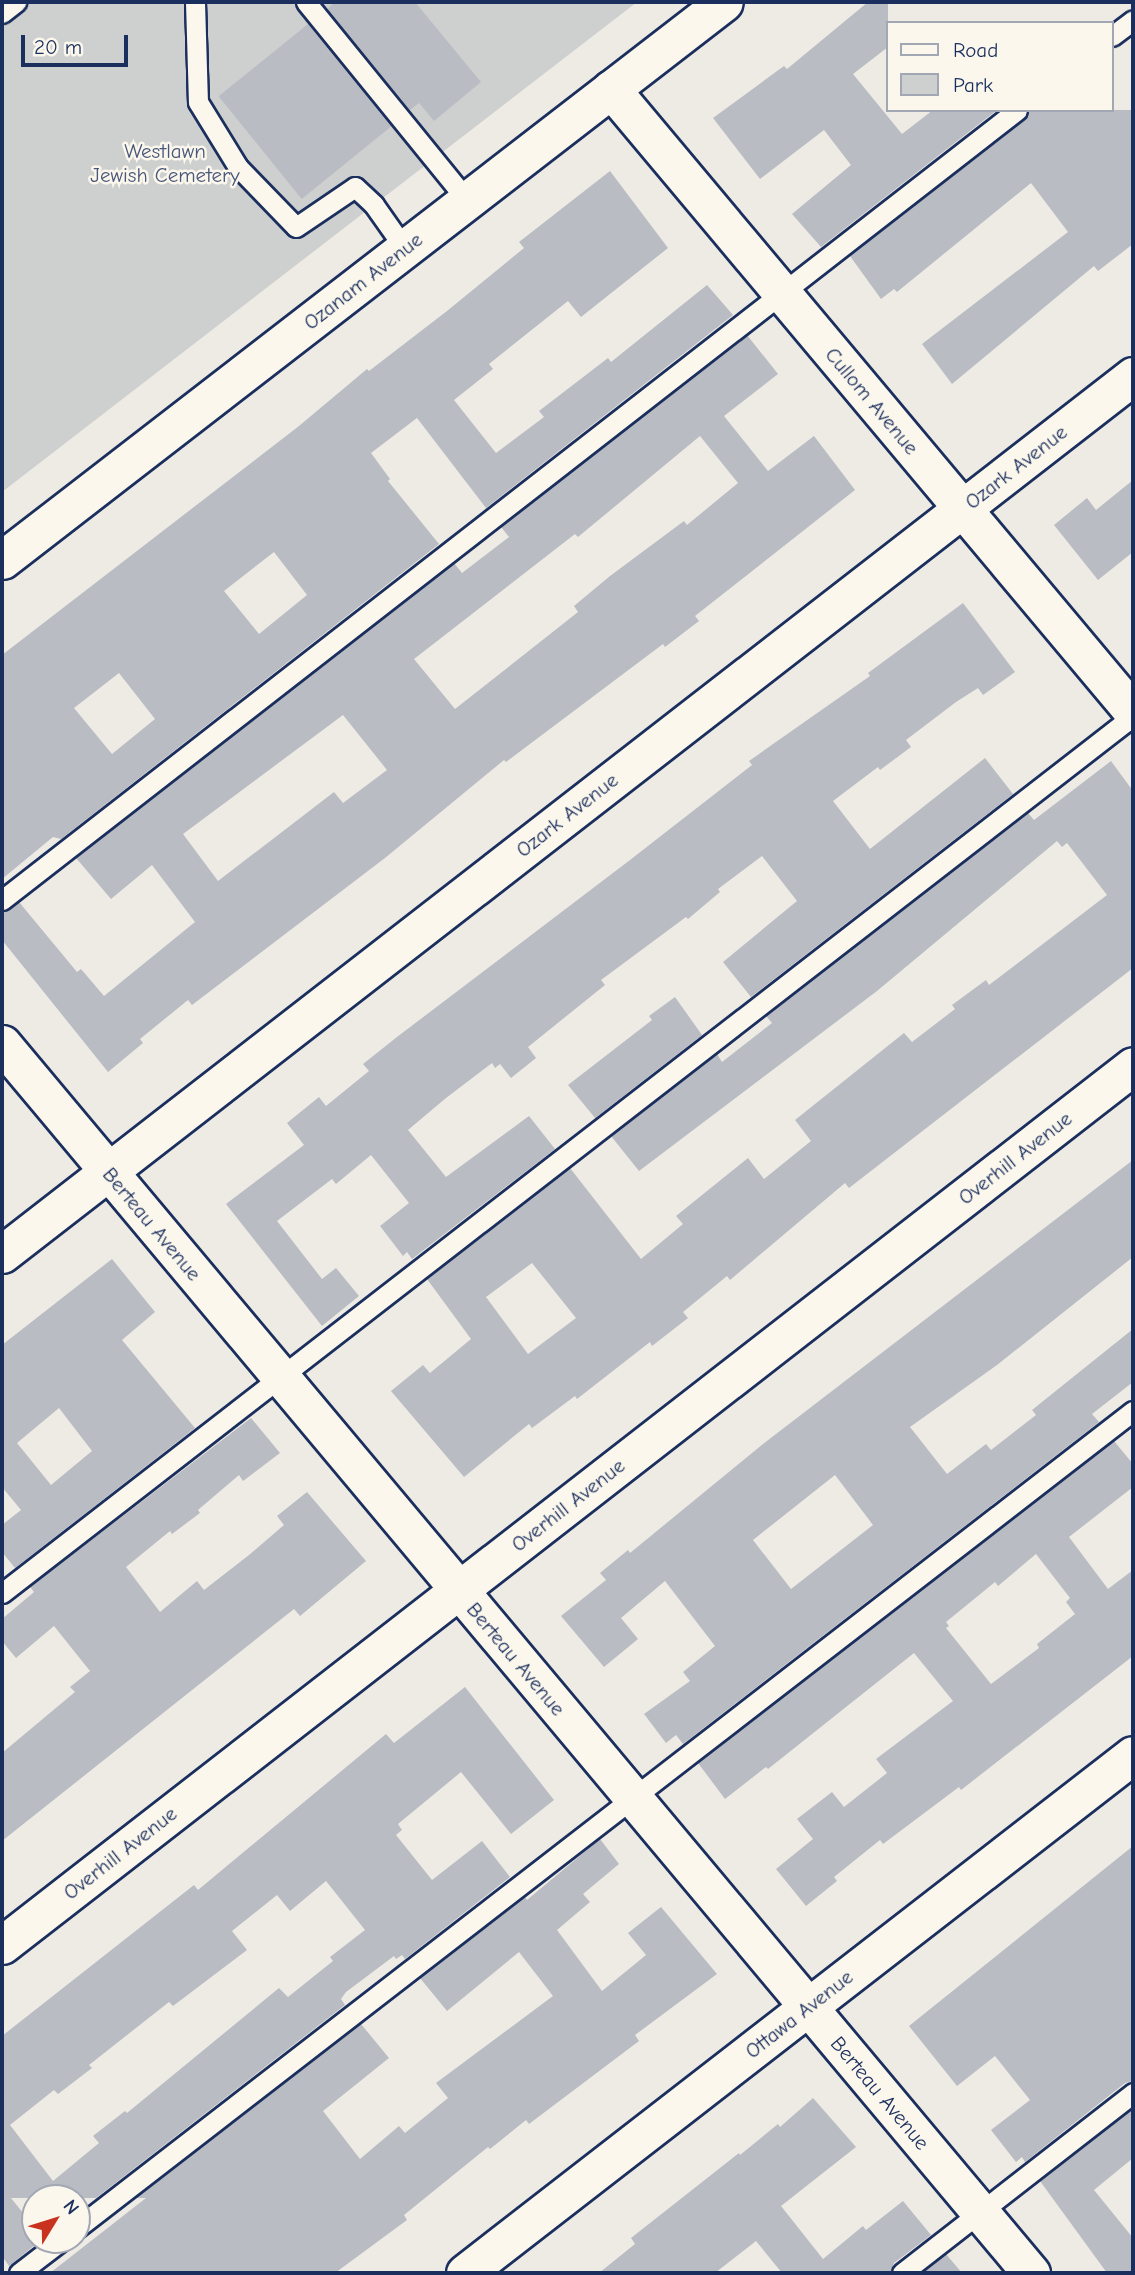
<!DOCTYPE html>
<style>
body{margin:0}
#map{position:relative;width:1135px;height:2275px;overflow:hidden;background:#eeebe4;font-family:"Comic Neue",sans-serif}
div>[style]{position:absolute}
.green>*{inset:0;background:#cecfcf}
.building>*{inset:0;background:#b9bcc3;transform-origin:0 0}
.roads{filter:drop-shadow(2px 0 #1b2f5e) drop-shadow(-2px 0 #1b2f5e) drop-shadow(0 2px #1b2f5e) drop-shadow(0 -2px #1b2f5e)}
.lane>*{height:19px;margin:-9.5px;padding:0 9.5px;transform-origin:9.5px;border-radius:9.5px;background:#fbf7ec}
.street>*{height:37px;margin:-18.5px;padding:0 18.5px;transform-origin:18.5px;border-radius:18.5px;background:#fbf7ec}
span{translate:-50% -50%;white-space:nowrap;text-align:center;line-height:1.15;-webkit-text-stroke:5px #fbf7ec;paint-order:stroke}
.park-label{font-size:21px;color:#48577a}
.street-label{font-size:21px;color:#1b2f5e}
.frame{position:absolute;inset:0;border:4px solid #1b2f5e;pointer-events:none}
.legend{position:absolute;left:886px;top:21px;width:228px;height:91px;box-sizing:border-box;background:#fbf7ec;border:2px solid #a1a7b3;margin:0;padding:9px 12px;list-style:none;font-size:21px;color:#1b2f5e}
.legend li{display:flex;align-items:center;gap:14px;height:35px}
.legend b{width:35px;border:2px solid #a1a7b3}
.north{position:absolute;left:21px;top:2184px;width:70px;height:70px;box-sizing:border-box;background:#fbf7ec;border:2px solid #a1a7b3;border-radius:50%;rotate:52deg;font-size:19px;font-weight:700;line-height:28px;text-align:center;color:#1b2f5e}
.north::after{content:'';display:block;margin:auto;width:24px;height:32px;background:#c8321e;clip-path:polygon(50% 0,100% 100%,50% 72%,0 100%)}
.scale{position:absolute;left:21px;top:35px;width:107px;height:32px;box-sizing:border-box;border:4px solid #1b2f5e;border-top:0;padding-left:9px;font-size:21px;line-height:24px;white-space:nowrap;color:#1b2f5e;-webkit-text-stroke:5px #fbf7ec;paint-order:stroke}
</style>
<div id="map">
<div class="green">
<div style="clip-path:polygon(2px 2px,637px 2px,2px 492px)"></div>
</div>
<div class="building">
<div style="clip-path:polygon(335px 2px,415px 2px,481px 82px,434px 121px,419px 103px,410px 110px,327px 9px)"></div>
<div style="clip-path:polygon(868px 2px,888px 2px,888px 47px,853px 74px,902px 134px,933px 110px,997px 110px,821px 247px,792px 214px,851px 165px,824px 130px,760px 179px,713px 118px,784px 66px,787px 69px)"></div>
<div style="left:308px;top:24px;width:132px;height:115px;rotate:51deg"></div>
<div style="clip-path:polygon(1029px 110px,1133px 110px,1133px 244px,1098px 271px,1094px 266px,952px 384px,922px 344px,1068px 232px,1031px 183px,897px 292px,894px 289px,881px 299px,850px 256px,1025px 120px)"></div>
<div style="clip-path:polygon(evenodd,610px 171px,668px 248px,581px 317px,568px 301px,489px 364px,493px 369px,454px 400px,496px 453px,544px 417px,539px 411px,608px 358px,611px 362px,707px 285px,733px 315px,486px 508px,417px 418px,371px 453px,390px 479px,388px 481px,439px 544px,61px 839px,53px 837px,2px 879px,2px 655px,299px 426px,367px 369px,369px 371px,447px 311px,524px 248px,519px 242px,610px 171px,274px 552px,307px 595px,259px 634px,224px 591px,274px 552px,610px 171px,119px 673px,155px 719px,112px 754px,74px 708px,119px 673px)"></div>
<div style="clip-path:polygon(evenodd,747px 335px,778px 374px,724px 416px,768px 471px,814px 436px,855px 490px,695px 616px,699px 621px,665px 647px,663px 644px,506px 762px,504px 760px,385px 858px,192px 1005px,188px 1000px,140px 1039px,143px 1043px,108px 1072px,2px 940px,2px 912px,19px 902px,77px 972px,81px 969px,104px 996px,195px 922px,152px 865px,111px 899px,76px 858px,454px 563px,462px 573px,509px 537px,501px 527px,747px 335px,700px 436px,738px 483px,687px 525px,684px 521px,610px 576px,574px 606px,578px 612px,455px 709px,414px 659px,575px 534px,578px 537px,700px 436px,747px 335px,343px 715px,387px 770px,343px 803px,334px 792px,218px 881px,183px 834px,343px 715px)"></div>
<div style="clip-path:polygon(1133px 480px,1133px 552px,1098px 580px,1054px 525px,1087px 498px,1096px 510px)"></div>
<div style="clip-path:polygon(963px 603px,1015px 672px,983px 695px,978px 688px,956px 702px,906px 740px,911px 747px,880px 770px,878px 767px,833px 801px,870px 849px,985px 758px,1013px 794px,751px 997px,723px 962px,797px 901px,762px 856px,718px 889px,720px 892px,688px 919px,686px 917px,601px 980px,605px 985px,528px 1047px,536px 1058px,511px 1078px,500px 1064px,495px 1068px,492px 1063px,446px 1098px,408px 1130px,446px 1177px,529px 1116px,555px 1149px,412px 1259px,407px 1252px,403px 1256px,380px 1226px,409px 1203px,371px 1155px,336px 1184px,332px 1179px,277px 1221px,322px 1279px,336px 1268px,359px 1296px,322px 1326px,226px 1204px,304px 1145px,287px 1123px,319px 1097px,326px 1106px,369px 1071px,363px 1064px,397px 1037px,630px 860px,752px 765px,749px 761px,870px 676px,868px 673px)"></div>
<div style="clip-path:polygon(evenodd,1111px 761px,1133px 791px,1133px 968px,849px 1188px,845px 1183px,730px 1280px,727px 1276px,683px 1312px,688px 1318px,652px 1346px,650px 1342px,577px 1399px,575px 1396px,532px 1428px,529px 1424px,464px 1477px,391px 1391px,423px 1365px,430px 1373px,471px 1339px,427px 1279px,570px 1168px,641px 1259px,683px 1224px,676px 1216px,748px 1158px,764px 1179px,811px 1141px,795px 1120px,904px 1033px,912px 1042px,955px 1009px,952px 1005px,986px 980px,989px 985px,1107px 895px,1067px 843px,1062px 847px,1057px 841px,877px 991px,639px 1171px,611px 1136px,717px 1054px,722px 1062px,772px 1023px,766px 1016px,1028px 813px,1034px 820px,1111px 761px,532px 1263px,576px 1318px,528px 1354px,486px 1297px,532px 1263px)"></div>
<div style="clip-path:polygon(675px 997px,702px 1035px,595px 1118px,568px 1085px,652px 1020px,649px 1016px)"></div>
<div style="clip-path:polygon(evenodd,1133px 1160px,1133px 1257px,997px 1365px,910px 1427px,947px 1474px,986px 1444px,991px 1450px,1036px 1415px,1032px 1410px,1133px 1329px,1133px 1382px,1092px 1414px,1099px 1422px,683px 1744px,676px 1735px,666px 1743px,644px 1714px,690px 1681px,683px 1672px,715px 1646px,665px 1581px,621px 1618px,638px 1639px,604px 1667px,561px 1616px,606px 1580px,600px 1573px,628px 1550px,630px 1553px,763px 1444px,1133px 1160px,835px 1475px,873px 1525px,791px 1589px,753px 1540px,835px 1475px)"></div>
<div style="clip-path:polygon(evenodd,112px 1259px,155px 1312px,122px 1340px,195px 1428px,15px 1568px,2px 1552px,2px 1525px,21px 1510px,2px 1487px,2px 1345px,112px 1259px,59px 1408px,92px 1451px,51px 1485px,17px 1443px,59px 1408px)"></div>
<div style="clip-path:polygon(251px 1418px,280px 1453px,243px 1481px,239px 1475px,198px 1510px,200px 1513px,172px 1534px,170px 1531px,126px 1567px,160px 1612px,197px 1581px,204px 1590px,249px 1555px,284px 1525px,277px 1516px,307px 1492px,366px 1561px,300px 1616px,294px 1609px,2px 1841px,2px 1753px,75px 1692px,70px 1687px,90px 1671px,54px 1626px,16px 1658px,2px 1641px,2px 1619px,34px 1592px,30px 1587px)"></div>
<div style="clip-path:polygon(evenodd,1114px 1441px,1133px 1464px,1133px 1487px,1069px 1537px,1108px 1589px,1133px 1570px,1133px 1656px,961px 1790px,959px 1787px,883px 1844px,880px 1840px,834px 1877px,837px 1881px,806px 1906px,776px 1869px,813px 1839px,797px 1819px,832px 1792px,844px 1807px,887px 1773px,876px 1759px,953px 1701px,914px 1653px,768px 1769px,766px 1767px,725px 1799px,698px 1763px,1114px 1441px,1036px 1554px,1070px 1598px,1066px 1602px,1075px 1614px,1037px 1644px,1039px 1648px,991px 1684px,946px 1628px,949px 1626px,946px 1622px,995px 1582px,998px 1586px,1036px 1554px)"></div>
<div style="clip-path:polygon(evenodd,465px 1687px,554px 1800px,511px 1834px,461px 1772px,398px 1824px,402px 1830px,396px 1835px,432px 1880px,482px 1841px,510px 1877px,405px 1959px,402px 1955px,396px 1959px,394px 1956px,346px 1992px,341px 1999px,345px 2005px,96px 2198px,11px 2198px,35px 2228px,35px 2245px,9px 2266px,2px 2256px,2px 2036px,194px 1885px,198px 1890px,386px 1734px,394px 1743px,465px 1687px,326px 1881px,365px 1930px,330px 1957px,333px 1961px,288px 1997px,279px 1988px,127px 2113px,125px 2111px,93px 2136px,99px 2143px,53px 2181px,10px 2125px,54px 2090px,58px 2094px,92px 2068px,89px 2065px,169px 2002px,173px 2006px,247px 1950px,232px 1931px,277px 1895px,290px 1911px,326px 1881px)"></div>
<div style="clip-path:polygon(600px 1839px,619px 1864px,583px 1894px,590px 1902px,557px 1930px,602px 1991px,646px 1955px,628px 1933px,661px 1907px,717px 1974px,635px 2035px,639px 2041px,529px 2124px,526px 2120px,490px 2149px,488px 2147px,404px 2215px,407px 2220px,335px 2273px,50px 2273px,146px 2198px,136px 2198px,361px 2024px,389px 2058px,323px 2111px,360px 2159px,399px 2126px,405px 2133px,448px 2098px,436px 2083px,553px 1996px,519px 1952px,447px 2011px,420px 1978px,525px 1897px,527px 1900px)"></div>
<div style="clip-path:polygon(1133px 1846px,1133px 2081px,1125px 2083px,1025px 2162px,1022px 2157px,1016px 2162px,991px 2130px,1030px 2100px,995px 2056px,957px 2086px,909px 2026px)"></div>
<div style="clip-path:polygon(813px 2098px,856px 2147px,781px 2206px,823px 2259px,863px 2226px,866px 2230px,903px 2201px,931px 2235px,894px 2263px,890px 2273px,782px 2273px,756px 2241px,715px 2273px,599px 2273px,635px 2244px,631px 2238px,739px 2153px,740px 2155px,778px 2124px,780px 2127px)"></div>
<div style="clip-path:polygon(1133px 2108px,1133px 2158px,1094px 2190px,1133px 2238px,1133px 2273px,1107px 2273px,1040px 2181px)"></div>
<div style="clip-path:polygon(946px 2254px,962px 2273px,922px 2273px)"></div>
</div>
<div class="roads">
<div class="lane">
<div style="left:195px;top:2px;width:100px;rotate:88.3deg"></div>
<div style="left:198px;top:102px;width:76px;rotate:58.4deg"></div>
<div style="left:238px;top:167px;width:83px;rotate:46deg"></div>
<div style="left:296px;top:227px;width:71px;rotate:-34.1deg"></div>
<div style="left:355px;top:187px;width:26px;rotate:43deg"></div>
<div style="left:374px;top:205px;width:54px;rotate:54.8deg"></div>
<div style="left:306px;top:2px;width:257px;rotate:50.9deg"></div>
<div style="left:2px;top:13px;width:18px;rotate:-38deg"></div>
<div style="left:1112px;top:36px;width:26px;rotate:-37deg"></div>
<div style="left:2px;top:900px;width:1286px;rotate:-37.89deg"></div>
<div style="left:2px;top:1593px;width:1431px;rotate:-37.79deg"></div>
<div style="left:77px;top:2228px;width:1335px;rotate:-37.73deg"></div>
<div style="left:19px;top:2273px;width:54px;rotate:-37.5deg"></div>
<div style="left:902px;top:2273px;width:293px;rotate:-37.9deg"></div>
</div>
<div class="street">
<div style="left:611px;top:89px;width:813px;rotate:50.04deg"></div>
<div style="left:2px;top:560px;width:912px;rotate:-37.7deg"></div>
<div style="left:2px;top:1044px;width:1603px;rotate:50.06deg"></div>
<div style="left:2px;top:1254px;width:1432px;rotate:-37.82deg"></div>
<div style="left:2px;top:1945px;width:1432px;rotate:-37.85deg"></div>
<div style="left:465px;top:2273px;width:845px;rotate:-37.79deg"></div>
</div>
</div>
<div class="park-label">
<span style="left:165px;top:163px">Westlawn<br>Jewish Cemetery</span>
</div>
<div class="street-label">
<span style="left:363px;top:281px;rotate:-38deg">Ozanam Avenue</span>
<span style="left:872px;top:401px;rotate:50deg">Cullom Avenue</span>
<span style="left:1016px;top:467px;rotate:-38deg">Ozark Avenue</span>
<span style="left:567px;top:815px;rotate:-38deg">Ozark Avenue</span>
<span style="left:1015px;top:1158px;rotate:-38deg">Overhill Avenue</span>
<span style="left:152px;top:1224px;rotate:50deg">Berteau Avenue</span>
<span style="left:568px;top:1505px;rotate:-38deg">Overhill Avenue</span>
<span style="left:516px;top:1659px;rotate:50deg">Berteau Avenue</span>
<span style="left:120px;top:1853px;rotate:-38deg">Overhill Avenue</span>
<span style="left:799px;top:2014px;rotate:-38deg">Ottawa Avenue</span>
<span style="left:880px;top:2093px;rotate:50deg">Berteau Avenue</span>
</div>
<div class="frame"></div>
<ul class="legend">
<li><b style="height:9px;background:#fbf7ec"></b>Road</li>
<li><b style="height:19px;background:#cecfcf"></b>Park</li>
</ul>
<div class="north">N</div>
<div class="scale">20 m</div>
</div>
